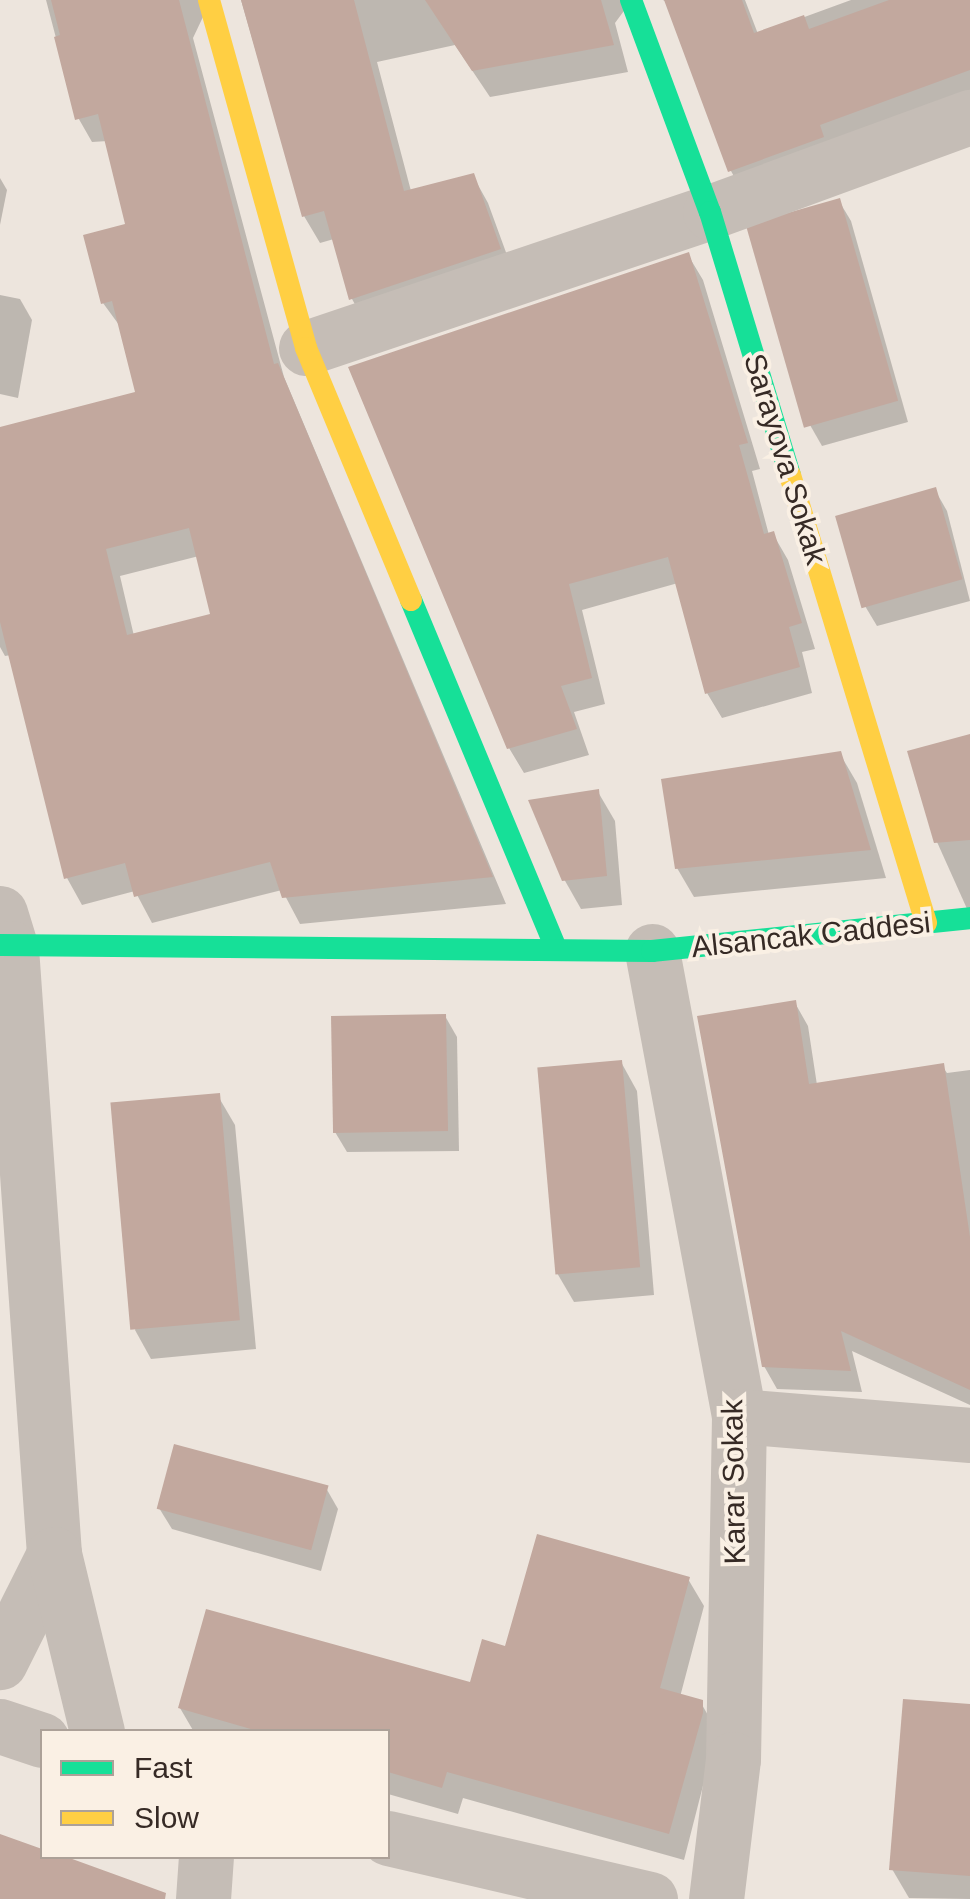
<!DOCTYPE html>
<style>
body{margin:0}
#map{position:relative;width:970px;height:1899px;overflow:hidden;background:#ede5dd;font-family:Helvetica,sans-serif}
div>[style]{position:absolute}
.shadow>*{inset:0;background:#0003}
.building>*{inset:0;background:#c2a89e;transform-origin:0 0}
.street>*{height:55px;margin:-27.5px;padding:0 27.5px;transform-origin:27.5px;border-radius:27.5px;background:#c5bdb6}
.fast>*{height:22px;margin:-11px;padding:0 11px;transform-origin:11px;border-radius:11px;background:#16e098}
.slow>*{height:22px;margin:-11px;padding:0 11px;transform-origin:11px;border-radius:11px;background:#ffcf43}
span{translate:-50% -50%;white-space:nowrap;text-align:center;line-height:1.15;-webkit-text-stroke:8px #faf0e4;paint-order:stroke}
.street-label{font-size:30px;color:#362a25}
.legend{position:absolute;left:40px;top:1729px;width:350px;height:130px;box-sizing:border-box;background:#faf0e4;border:2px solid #aca198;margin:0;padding:12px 18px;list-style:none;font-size:30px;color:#362a25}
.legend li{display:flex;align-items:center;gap:20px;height:50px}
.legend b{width:50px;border:2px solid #aca198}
</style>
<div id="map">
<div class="shadow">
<div style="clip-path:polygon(evenodd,46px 0,211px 0,193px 38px,284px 377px,506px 904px,300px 924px,282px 890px,152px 923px,135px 891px,82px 905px,67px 878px,11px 655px,5px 656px,0 647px,0 429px,138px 394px,122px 329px,103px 303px,128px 226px,108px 141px,92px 142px,76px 114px,46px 0,199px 556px,213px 616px,134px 636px,120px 576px,199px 556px)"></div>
<div style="clip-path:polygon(241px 0,632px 0,615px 23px,628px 72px,490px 97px,455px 45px,377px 62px,411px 191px,473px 176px,488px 203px,515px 277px,367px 326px,352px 299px,334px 239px,320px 243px,304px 216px)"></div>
<div style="clip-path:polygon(663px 0,745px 0,758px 34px,851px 0,970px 0,970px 102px,746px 198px,731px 171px,668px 3px)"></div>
<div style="clip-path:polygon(0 178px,7px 190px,0 225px)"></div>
<div style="clip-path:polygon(839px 201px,851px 221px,908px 422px,822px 446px,810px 425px)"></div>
<div style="clip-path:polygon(688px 255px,703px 280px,760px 469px,752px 471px,769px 535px,773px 534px,788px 560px,815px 649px,802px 652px,812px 693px,722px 718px,707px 693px,678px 583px,582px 610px,605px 704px,574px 712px,589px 755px,524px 773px,509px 748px)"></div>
<div style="clip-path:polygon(0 295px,20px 299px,32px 320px,18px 398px,0 394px)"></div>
<div style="clip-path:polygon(935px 490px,947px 511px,970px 601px,877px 626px,865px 606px)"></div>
<div style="clip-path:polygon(970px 736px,970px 910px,968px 911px,937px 842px)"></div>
<div style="clip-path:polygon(840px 754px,857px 783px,886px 878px,694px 897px,677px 868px)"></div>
<div style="clip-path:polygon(598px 792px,615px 821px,622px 905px,581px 909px,564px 879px)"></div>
<div style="clip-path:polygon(795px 1003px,808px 1026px,817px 1085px,942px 1066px,947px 1073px,970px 1070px,970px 1405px,852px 1351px,862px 1392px,777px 1389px,764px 1366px)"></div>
<div style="clip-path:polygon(445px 1016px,457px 1037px,459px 1151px,347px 1152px,335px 1132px)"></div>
<div style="clip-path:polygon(621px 1062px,637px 1091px,654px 1295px,574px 1302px,557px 1273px)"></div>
<div style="clip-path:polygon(218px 1096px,235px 1125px,256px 1349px,151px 1359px,135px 1330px)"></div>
<div style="clip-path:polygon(326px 1488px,338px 1509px,321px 1571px,172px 1529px,159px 1508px)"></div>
<div style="clip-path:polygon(688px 1579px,704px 1606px,680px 1697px,701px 1703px,717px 1731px,684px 1860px,463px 1798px,458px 1814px,388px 1794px,388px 1732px,194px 1732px,180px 1708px,472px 1685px,507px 1649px)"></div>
<div style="clip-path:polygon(970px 1707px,970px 1899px,909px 1898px,892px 1869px)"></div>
</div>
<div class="building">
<div style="clip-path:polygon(evenodd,51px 0,179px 0,274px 364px,278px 363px,493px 877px,282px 898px,270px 862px,134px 897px,125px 863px,64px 879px,0 622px,0 427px,135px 392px,112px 301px,101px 304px,83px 235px,125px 224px,98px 114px,75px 120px,54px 37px,60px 35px,51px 0,189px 528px,210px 614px,127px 635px,106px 549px,189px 528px)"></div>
<div style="clip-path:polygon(241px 0,354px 0,404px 191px,474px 173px,501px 249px,349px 300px,324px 211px,302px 217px)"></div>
<div style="clip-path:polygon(425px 0,601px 0,614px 45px,472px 71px)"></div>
<div style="clip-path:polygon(664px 0,742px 0,754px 33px,804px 15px,809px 29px,889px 0,970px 0,970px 70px,820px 125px,824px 137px,728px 172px)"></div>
<div style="left:840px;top:198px;width:211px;height:98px;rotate:74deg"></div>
<div style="clip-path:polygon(689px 252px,748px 443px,739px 445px,764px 534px,774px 531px,802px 623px,789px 627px,800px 667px,705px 694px,668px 557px,569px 584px,592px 678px,561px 686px,577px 729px,507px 749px,348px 367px)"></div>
<div style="left:936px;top:487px;width:96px;height:105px;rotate:74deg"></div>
<div style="clip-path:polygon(970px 734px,970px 840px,934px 843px,907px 751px)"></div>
<div style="clip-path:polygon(841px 751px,871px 850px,675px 869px,661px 779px)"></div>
<div style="clip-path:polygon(599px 789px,607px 876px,562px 881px,528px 800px)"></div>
<div style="clip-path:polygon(796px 1000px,809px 1084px,944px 1063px,970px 1237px,970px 1390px,841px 1331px,851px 1371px,762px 1367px,697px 1016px)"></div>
<div style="left:446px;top:1014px;width:117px;height:115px;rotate:89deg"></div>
<div style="left:622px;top:1060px;width:208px;height:85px;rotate:85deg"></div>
<div style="left:220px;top:1093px;width:228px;height:110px;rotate:85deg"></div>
<div style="left:174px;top:1444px;width:160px;height:67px;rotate:15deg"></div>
<div style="clip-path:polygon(537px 1534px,690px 1577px,660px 1688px,703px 1700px,703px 1713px,669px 1834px,447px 1772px,442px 1788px,388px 1772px,388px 1732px,261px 1732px,178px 1708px,206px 1609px,470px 1682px,482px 1639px,505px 1646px)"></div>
<div style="clip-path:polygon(903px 1699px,970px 1704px,970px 1876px,889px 1870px)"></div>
<div style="clip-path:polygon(0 1834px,42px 1849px,42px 1856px,64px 1856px,166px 1893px,165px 1899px,0 1899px)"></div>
</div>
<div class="street">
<div style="left:306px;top:348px;width:426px;rotate:-18.6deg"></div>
<div style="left:710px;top:212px;width:277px;rotate:-20.1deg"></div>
<div style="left:0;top:913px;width:37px;rotate:73deg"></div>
<div style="left:11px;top:948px;width:608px;rotate:85.94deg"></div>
<div style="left:54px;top:1554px;width:121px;rotate:116.6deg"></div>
<div style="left:652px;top:951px;width:473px;rotate:79.4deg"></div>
<div style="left:739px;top:1416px;width:343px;rotate:91deg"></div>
<div style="left:733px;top:1759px;width:141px;rotate:96.9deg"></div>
<div style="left:739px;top:1416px;width:232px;rotate:4.7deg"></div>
<div style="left:54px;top:1554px;width:183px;rotate:76.4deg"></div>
<div style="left:0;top:1726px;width:44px;rotate:18.4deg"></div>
<div style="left:388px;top:1838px;width:269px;rotate:13.1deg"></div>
<div style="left:203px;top:1899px;width:43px;rotate:-86deg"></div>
</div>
<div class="fast">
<div style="left:631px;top:0;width:226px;rotate:69.6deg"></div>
<div style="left:710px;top:212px;width:275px;rotate:73.1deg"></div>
<div style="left:411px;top:600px;width:379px;rotate:67.4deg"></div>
<div style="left:0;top:945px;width:652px;rotate:0.53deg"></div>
<div style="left:652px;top:951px;width:320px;rotate:-5.9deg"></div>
</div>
<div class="slow">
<div style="left:209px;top:0;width:361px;rotate:74.4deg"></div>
<div style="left:306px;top:348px;width:273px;rotate:67.4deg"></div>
<div style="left:790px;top:475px;width:468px;rotate:73.1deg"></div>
</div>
<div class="street-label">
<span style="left:785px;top:459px;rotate:73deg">Sarayova Sokak</span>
<span style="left:811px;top:935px;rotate:-6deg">Alsancak Caddesi</span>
<span style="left:734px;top:1482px;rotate:-91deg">Karar Sokak</span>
</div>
<ul class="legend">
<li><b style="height:12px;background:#16e098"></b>Fast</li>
<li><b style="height:12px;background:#ffcf43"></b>Slow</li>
</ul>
</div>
